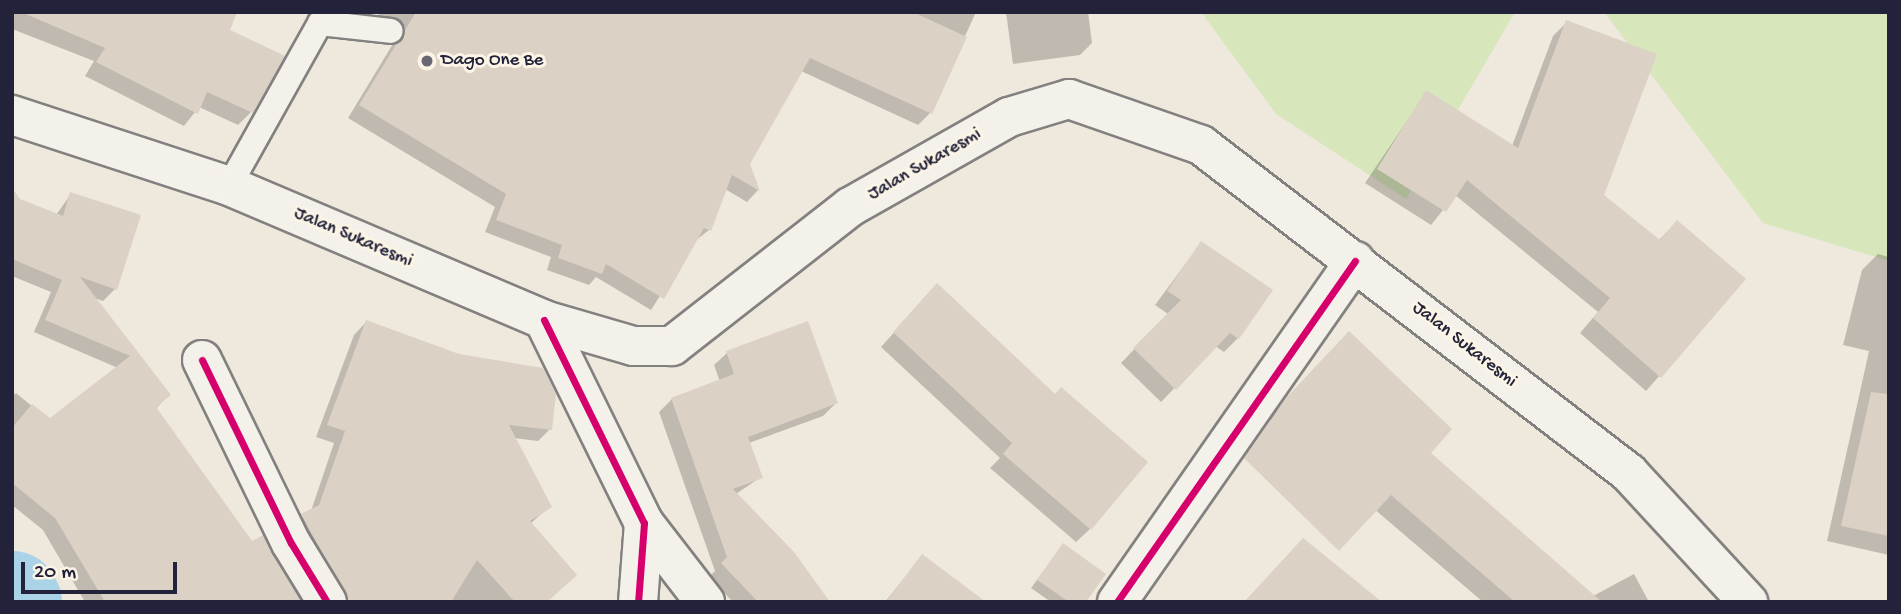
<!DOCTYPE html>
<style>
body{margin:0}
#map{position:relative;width:1901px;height:614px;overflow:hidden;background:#efe8dd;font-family:"Gochi Hand",sans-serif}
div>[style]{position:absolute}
.green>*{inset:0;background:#d7e7bb}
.shadow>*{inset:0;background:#0003}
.river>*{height:93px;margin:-46.5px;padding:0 46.5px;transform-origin:46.5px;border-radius:46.5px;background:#aad3e8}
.building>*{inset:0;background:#dbd1c4}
.roads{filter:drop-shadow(2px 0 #838080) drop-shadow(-2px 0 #838080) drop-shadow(0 2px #838080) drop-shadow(0 -2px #838080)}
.lane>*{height:24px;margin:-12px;padding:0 12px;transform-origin:12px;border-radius:12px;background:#f4f0ea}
.street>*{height:38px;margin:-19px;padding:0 19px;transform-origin:19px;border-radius:19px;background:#f4f0ea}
.secondary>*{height:38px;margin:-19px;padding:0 19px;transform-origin:19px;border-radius:19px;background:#f4f0ea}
.cycleway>*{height:7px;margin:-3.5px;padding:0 3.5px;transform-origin:3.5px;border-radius:3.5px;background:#d6006c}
.dots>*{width:19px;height:19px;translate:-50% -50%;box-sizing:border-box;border:4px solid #fcf5e5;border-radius:50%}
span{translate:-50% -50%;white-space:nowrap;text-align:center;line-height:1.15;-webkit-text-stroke:6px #fcf5e5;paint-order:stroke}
.poi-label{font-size:19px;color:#22223b}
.left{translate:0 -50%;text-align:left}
.street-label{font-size:19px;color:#22223b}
.frame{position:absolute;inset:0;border:14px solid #22223b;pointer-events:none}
.scale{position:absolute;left:21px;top:562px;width:156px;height:32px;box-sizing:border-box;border:4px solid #22223b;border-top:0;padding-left:9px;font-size:21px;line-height:24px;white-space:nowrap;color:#22223b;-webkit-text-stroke:5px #fcf5e5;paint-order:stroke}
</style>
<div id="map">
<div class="green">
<div style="clip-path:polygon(1201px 12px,1515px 12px,1406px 199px,1276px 114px)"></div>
<div style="clip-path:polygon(1604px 12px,1889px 12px,1889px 261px,1763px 223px)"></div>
</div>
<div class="shadow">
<div style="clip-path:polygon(12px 12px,235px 12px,228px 31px,251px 112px,238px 125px,199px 107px,184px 126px,85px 76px,94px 61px,12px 29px)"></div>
<div style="clip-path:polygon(375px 12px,976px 12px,930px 113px,918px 125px,801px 71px,749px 164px,758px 190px,747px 202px,725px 189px,709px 230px,695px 241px,651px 310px,596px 277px,589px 285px,547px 270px,551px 257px,485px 232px,495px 207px,348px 118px,402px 29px)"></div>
<div style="clip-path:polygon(1006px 12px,1088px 12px,1092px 43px,1080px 55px,1013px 64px)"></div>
<div style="clip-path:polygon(1567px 22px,1602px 195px,1658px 241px,1677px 222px,1744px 280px,1646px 391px,1580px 333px,1598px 312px,1455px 195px,1431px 225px,1365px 183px,1426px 93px,1512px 146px,1553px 36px)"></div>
<div style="clip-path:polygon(71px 194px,115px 289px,103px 301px,94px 298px,169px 395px,155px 409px,251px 544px,262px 538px,302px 602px,85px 602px,43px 530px,12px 505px,12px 396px,16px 393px,50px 421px,118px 368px,34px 332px,51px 292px,12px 276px,12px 197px,56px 215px)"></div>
<div style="clip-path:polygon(1201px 243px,1238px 338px,1224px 352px,1215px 346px,1161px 402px,1121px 363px,1168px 314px,1155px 305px)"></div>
<div style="clip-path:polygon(1878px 254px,1889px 257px,1889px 555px,1827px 541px,1869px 351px,1843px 345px,1862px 270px)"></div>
<div style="clip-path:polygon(924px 299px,1090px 529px,1076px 542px,990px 468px,1000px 458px,881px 347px)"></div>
<div style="clip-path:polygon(366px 322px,550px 429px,538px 441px,514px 438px,550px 506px,530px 524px,545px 602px,331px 602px,290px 528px,311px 511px,334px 443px,316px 437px,354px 335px)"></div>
<div style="clip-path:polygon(1334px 349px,1428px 453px,1593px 596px,1634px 574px,1649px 602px,1483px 602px,1269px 419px)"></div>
<div style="clip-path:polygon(727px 353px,836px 403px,823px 416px,749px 443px,761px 477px,736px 494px,828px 602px,733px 602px,709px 577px,715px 571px,659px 412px,672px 399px,720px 382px,714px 365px)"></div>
<div style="clip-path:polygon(1063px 545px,1084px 602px,1051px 602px,1031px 588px)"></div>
<div style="clip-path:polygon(922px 556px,973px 602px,885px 602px)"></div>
</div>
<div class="river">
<div style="left:12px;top:597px;width:6px;rotate:59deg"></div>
</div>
<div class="building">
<div style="clip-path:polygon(21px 12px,237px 12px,230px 30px,285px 56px,253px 113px,207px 92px,198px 114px,96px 62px,105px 48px)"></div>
<div style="clip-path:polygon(416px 12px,913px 12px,967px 37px,932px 114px,810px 58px,750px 164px,760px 191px,732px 175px,711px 231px,704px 228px,664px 299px,606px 264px,602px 274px,558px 258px,562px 245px,496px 220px,506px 194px,359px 105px)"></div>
<div style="clip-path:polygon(1566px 20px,1657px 54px,1604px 195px,1660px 240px,1677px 220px,1746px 279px,1661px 378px,1593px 318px,1610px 298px,1467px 180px,1446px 212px,1377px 169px,1426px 90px,1518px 148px)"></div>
<div style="clip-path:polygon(12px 188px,20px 199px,63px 216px,70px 192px,141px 215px,117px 290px,80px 277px,171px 395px,156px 407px,252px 541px,263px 535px,301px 602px,105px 602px,55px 518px,12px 483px,12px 428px,32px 404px,50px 418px,130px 356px,45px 320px,62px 280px,12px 259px)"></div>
<div style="clip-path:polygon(1201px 241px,1273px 290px,1239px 339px,1230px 333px,1176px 390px,1133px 348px,1181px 300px,1167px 291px)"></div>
<div style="clip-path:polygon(937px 283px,1055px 394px,1061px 387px,1148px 462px,1091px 530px,1003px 454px,1012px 443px,893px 332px)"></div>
<div style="clip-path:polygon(366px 320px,459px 354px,543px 368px,556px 394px,552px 430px,509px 425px,552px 507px,530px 521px,577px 575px,547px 602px,515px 602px,477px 560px,451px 602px,349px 602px,301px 514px,319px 505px,345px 431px,327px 425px)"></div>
<div style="clip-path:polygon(808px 321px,838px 403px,748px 437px,763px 478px,733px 489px,794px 552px,830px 602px,758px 602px,721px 563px,727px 557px,671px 398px,734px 374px,726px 351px)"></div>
<div style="clip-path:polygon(1349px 331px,1452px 429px,1431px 453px,1602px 602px,1515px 602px,1391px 495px,1339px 551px,1244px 458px,1287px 397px)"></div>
<div style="clip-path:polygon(1871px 392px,1889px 394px,1889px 536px,1841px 526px)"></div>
<div style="clip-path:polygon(1303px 538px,1382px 602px,1244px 602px)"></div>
<div style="clip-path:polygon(1063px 543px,1106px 574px,1086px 602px,1069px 602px,1037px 580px)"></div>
<div style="clip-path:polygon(922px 554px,986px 602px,886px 602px)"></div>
</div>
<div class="roads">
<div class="lane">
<div style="left:229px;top:186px;width:187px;rotate:-60.8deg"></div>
<div style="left:320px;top:23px;width:71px;rotate:6.4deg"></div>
</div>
<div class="street">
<div style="left:544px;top:320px;width:226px;rotate:63.8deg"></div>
<div style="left:644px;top:523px;width:79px;rotate:94.3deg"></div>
<div style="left:202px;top:360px;width:203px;rotate:64.1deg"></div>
<div style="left:291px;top:543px;width:69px;rotate:58.6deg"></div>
<div style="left:644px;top:523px;width:100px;rotate:52.3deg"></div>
<div style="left:1117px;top:602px;width:416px;rotate:-55.1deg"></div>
</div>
<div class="secondary">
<div style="left:12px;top:115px;width:228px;rotate:18.1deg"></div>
<div style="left:229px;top:186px;width:342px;rotate:23deg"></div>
<div style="left:544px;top:320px;width:93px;rotate:16.3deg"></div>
<div style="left:633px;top:346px;width:39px"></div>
<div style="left:672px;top:346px;width:226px;rotate:-38deg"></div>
<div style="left:850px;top:207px;width:183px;rotate:-29.5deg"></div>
<div style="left:1009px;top:117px;width:63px;rotate:-16.7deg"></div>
<div style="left:1069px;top:99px;width:140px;rotate:19.2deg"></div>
<div style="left:1201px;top:145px;width:539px;rotate:37.46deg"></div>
<div style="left:1629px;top:473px;width:176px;rotate:47.3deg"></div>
</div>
</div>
<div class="cycleway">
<div style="left:544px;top:320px;width:226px;rotate:63.8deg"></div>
<div style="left:644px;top:523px;width:79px;rotate:94.3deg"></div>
<div style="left:202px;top:360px;width:203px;rotate:64.1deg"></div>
<div style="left:291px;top:543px;width:69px;rotate:58.6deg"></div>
<div style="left:1117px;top:602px;width:416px;rotate:-55.1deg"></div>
</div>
<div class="dots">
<div style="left:427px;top:61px;background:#6a6774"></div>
</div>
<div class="poi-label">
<span class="left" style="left:441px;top:61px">Dago One Be</span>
</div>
<div class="street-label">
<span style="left:925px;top:165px;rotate:-30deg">Jalan Sukaresmi</span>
<span style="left:353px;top:238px;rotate:23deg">Jalan Sukaresmi</span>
<span style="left:1464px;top:345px;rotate:38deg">Jalan Sukaresmi</span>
</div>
<div class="frame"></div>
<div class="scale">20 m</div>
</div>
